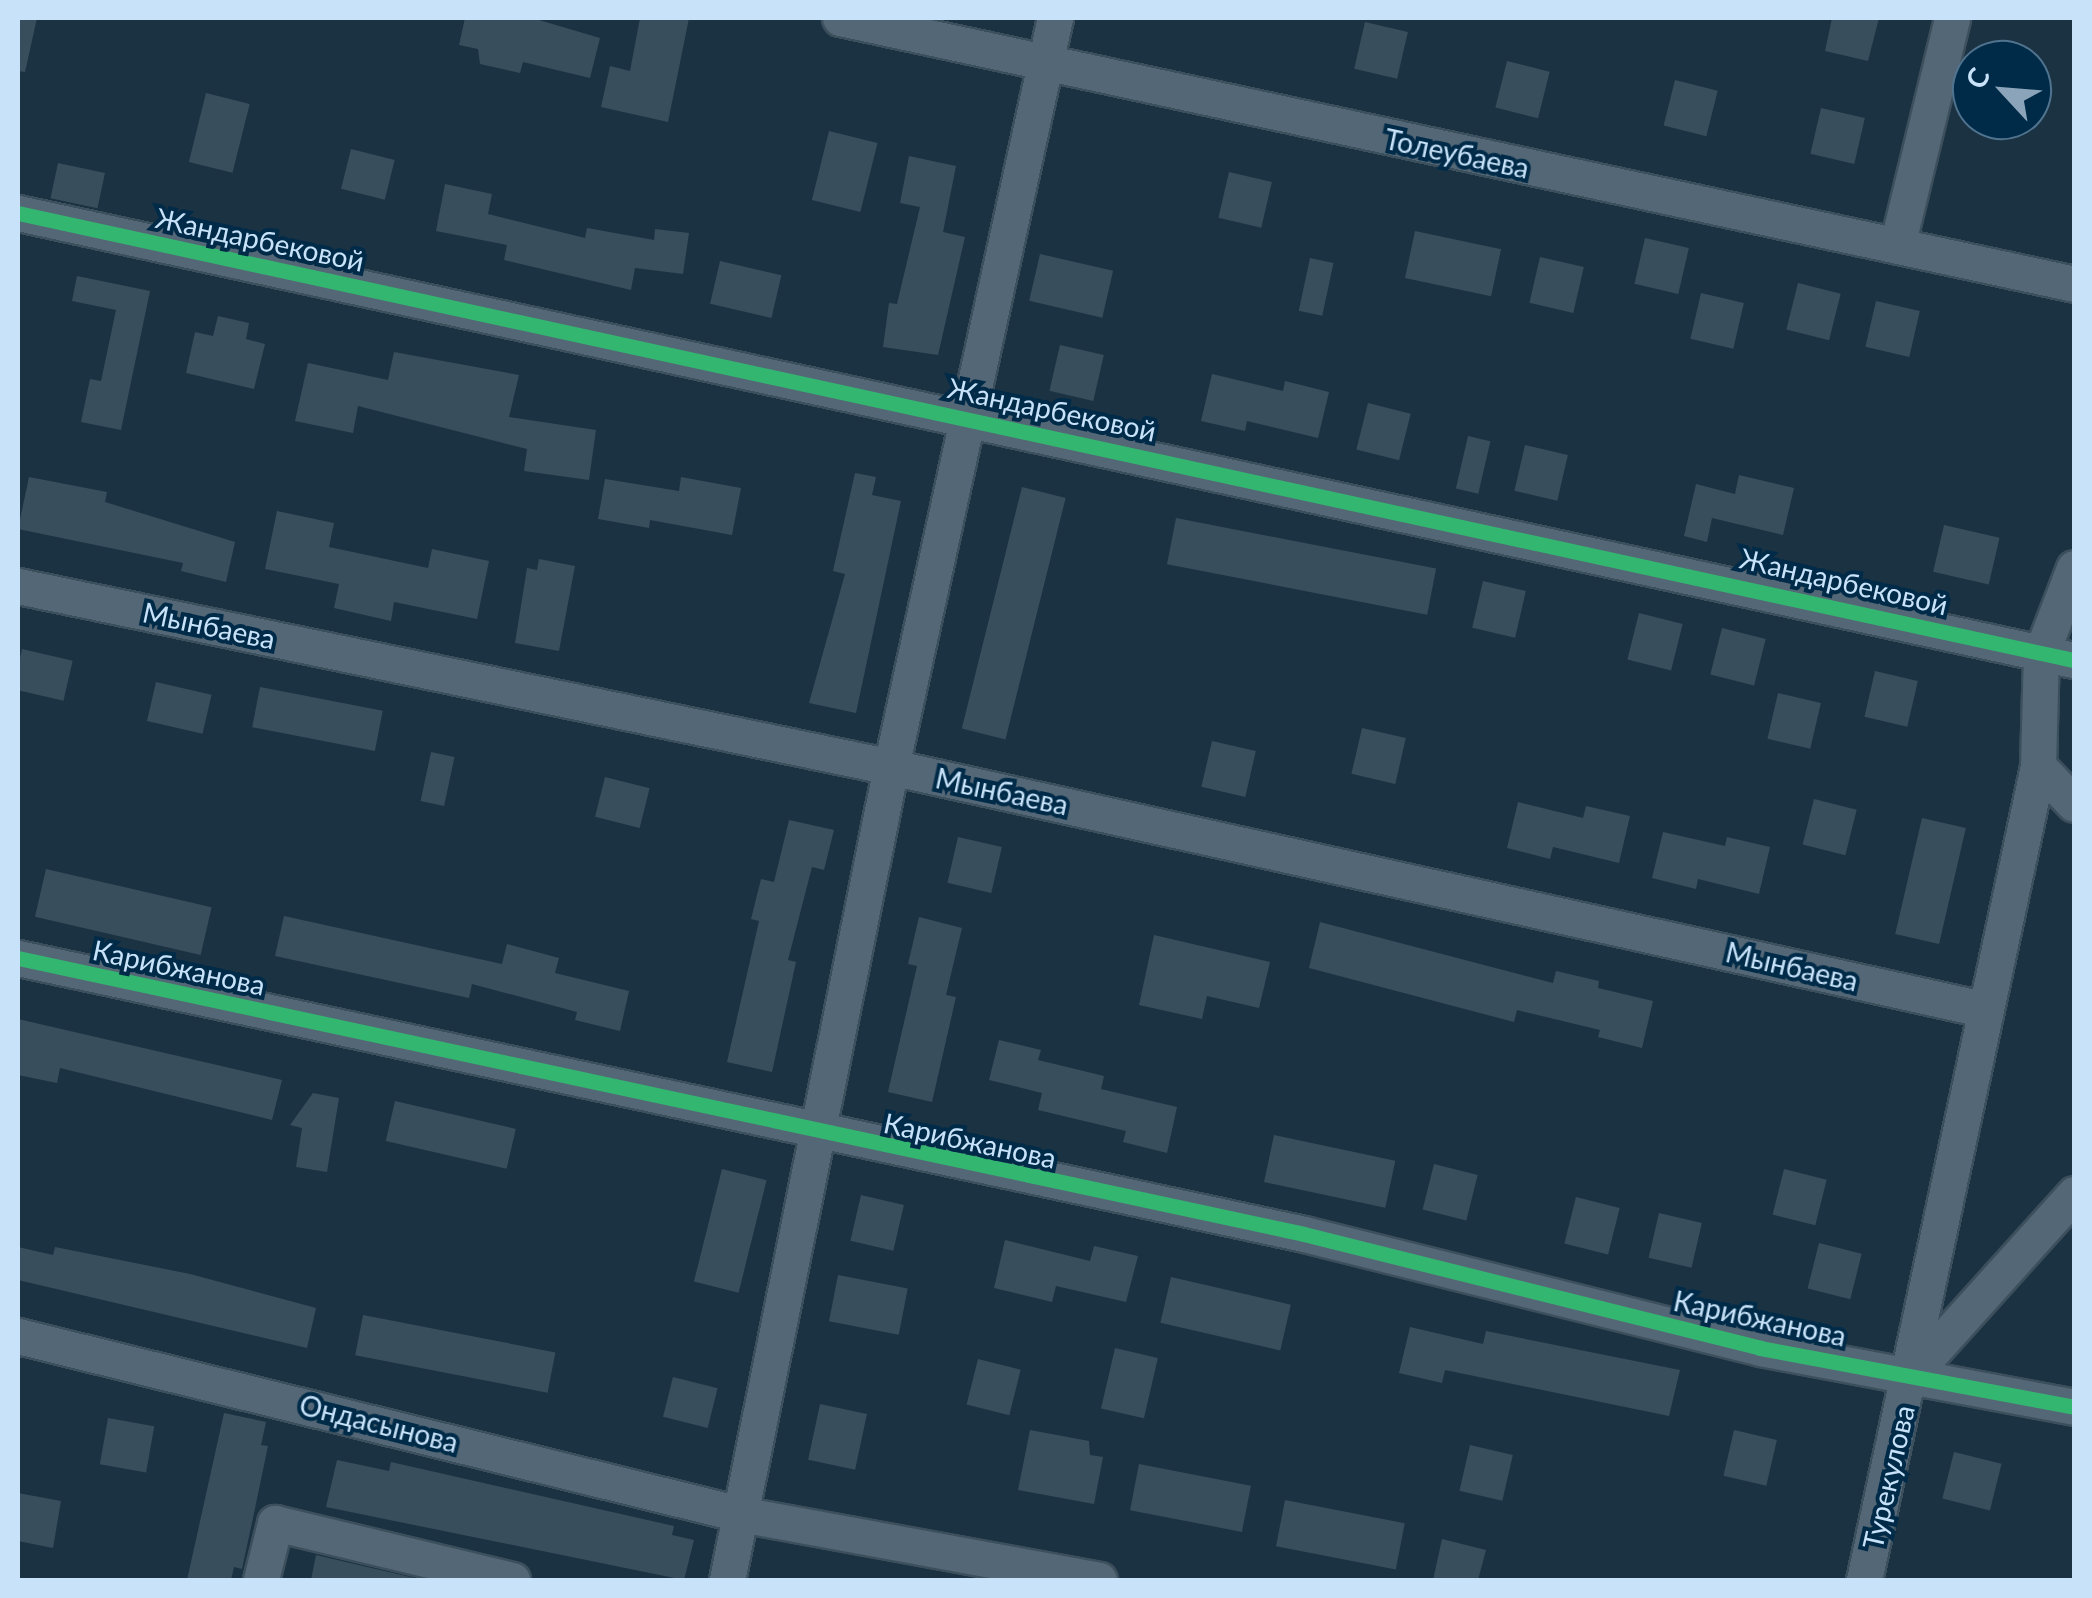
<!DOCTYPE html>
<meta charset="utf-8">
<style>
body{margin:0}
#map{position:relative;width:2092px;height:1598px;overflow:hidden;background:#1b3243;font-family:Lato,sans-serif}
div>[style]{position:absolute}
.building>*{inset:0;background:#394e5c;transform-origin:0 0}
.roads{filter:drop-shadow(2px 0 #3c4f5c) drop-shadow(-2px 0 #3c4f5c) drop-shadow(0 2px #3c4f5c) drop-shadow(0 -2px #3c4f5c)}
.minor>*{height:35px;margin:-17.5px;padding:0 17.5px;transform-origin:17.5px;border-radius:17.5px;background:#546776}
.cycleway>*{height:15px;margin:-7.5px;padding:0 7.5px;transform-origin:7.5px;border-radius:7.5px;background:#33b770}
span{translate:-50% -50%;white-space:nowrap;text-align:center;line-height:1.15;-webkit-text-stroke:8px #002b48;paint-order:stroke}
.street-label{font-size:28px;color:#c7e2f9}
.frame{position:absolute;inset:0;border:20px solid #c7e2f9;pointer-events:none}
.north{position:absolute;left:1952px;top:40px;width:100px;height:100px;box-sizing:border-box;background:#002b48;border:2px solid #50748f;border-radius:50%;rotate:296deg;font-size:28px;font-weight:700;line-height:40px;text-align:center;color:#c7e2f9}
.north::after{content:'';display:block;margin:auto;width:35px;height:45px;background:#8ba4b9;clip-path:polygon(50% 0,100% 100%,50% 72%,0 100%)}
</style>
<div id="map">
<div class="building">
<div style="clip-path:polygon(18px 18px,37px 18px,25px 72px,18px 71px)"></div>
<div style="clip-path:polygon(465px 18px,532px 18px,600px 38px,590px 78px,523px 62px,520px 73px,480px 64px,478px 49px,459px 45px)"></div>
<div style="clip-path:polygon(640px 18px,689px 18px,668px 122px,601px 107px,610px 66px,630px 71px)"></div>
<div style="clip-path:polygon(1832px 18px,1879px 18px,1868px 61px,1825px 51px)"></div>
<div style="left:1365px;top:22px;width:44px;height:48px;rotate:13deg"></div>
<div style="left:1507px;top:61px;width:44px;height:48px;rotate:14deg"></div>
<div style="left:1675px;top:80px;width:44px;height:47px;rotate:14deg"></div>
<div style="left:206px;top:93px;width:45px;height:71px;rotate:14deg"></div>
<div style="left:1821px;top:108px;width:45px;height:47px;rotate:13deg"></div>
<div style="left:829px;top:131px;width:50px;height:71px;rotate:14deg"></div>
<div style="left:351px;top:149px;width:45px;height:41px;rotate:14deg"></div>
<div style="clip-path:polygon(909px 156px,956px 166px,943px 232px,965px 237px,938px 355px,883px 347px,889px 303px,897px 304px,920px 207px,900px 203px)"></div>
<div style="left:58px;top:163px;width:48px;height:36px;rotate:12deg"></div>
<div style="left:1229px;top:172px;width:44px;height:47px;rotate:13deg"></div>
<div style="clip-path:polygon(445px 184px,492px 194px,488px 214px,585px 238px,587px 228px,654px 240px,655px 229px,689px 233px,683px 274px,635px 268px,631px 290px,504px 260px,507px 245px,436px 231px)"></div>
<div style="left:1415px;top:231px;width:88px;height:48px;rotate:12deg"></div>
<div style="left:1645px;top:238px;width:45px;height:47px;rotate:13deg"></div>
<div style="left:1040px;top:254px;width:75px;height:48px;rotate:13deg"></div>
<div style="left:1540px;top:257px;width:45px;height:47px;rotate:13deg"></div>
<div style="left:1310px;top:258px;width:24px;height:54px;rotate:12deg"></div>
<div style="left:720px;top:261px;width:63px;height:44px;rotate:13deg"></div>
<div style="clip-path:polygon(77px 276px,150px 291px,121px 430px,81px 422px,90px 379px,101px 381px,116px 310px,72px 301px)"></div>
<div style="left:1798px;top:283px;width:44px;height:48px;rotate:14deg"></div>
<div style="left:1701px;top:293px;width:44px;height:47px;rotate:13deg"></div>
<div style="left:1876px;top:301px;width:45px;height:47px;rotate:13deg"></div>
<div style="clip-path:polygon(218px 316px,249px 323px,246px 339px,265px 344px,254px 389px,186px 373px,195px 332px,213px 336px)"></div>
<div style="left:1060px;top:345px;width:45px;height:47px;rotate:13deg"></div>
<div style="clip-path:polygon(394px 352px,519px 375px,509px 417px,596px 430px,589px 480px,524px 471px,527px 449px,358px 406px,353px 433px,295px 421px,308px 363px,388px 380px)"></div>
<div style="clip-path:polygon(1212px 374px,1283px 391px,1285px 381px,1329px 392px,1318px 438px,1247px 421px,1245px 431px,1201px 421px)"></div>
<div style="left:1368px;top:403px;width:44px;height:48px;rotate:14deg"></div>
<div style="left:1468px;top:436px;width:23px;height:54px;rotate:13deg"></div>
<div style="left:1525px;top:445px;width:44px;height:47px;rotate:13deg"></div>
<div style="clip-path:polygon(855px 473px,876px 477px,872px 495px,901px 501px,856px 713px,809px 703px,845px 574px,833px 571px)"></div>
<div style="clip-path:polygon(1739px 475px,1794px 488px,1783px 535px,1712px 518px,1707px 542px,1684px 536px,1696px 484px,1735px 494px)"></div>
<div style="clip-path:polygon(29px 477px,107px 492px,105px 502px,235px 542px,226px 582px,181px 571px,183px 563px,18px 529px)"></div>
<div style="clip-path:polygon(681px 477px,741px 488px,732px 535px,650px 520px,649px 528px,598px 519px,605px 479px,679px 491px)"></div>
<div style="left:1022px;top:487px;width:45px;height:249px;rotate:14deg"></div>
<div style="clip-path:polygon(277px 511px,334px 523px,329px 547px,428px 568px,432px 549px,489px 561px,477px 619px,394px 602px,391px 621px,334px 608px,339px 584px,265px 569px)"></div>
<div style="left:1176px;top:518px;width:265px;height:47px;rotate:11deg"></div>
<div style="left:1944px;top:525px;width:57px;height:48px;rotate:13deg"></div>
<div style="clip-path:polygon(539px 559px,575px 566px,559px 651px,515px 643px,527px 568px,537px 570px)"></div>
<div style="left:1483px;top:581px;width:44px;height:48px;rotate:13deg"></div>
<div style="left:1639px;top:613px;width:45px;height:48px;rotate:14deg"></div>
<div style="left:1722px;top:628px;width:45px;height:48px;rotate:14deg"></div>
<div style="left:22px;top:649px;width:52px;height:41px;rotate:13deg"></div>
<div style="left:1875px;top:671px;width:44px;height:47px;rotate:13deg"></div>
<div style="left:156px;top:682px;width:57px;height:40px;rotate:13deg"></div>
<div style="left:260px;top:687px;width:125px;height:41px;rotate:11deg"></div>
<div style="left:1778px;top:693px;width:44px;height:47px;rotate:13deg"></div>
<div style="left:1362px;top:728px;width:45px;height:47px;rotate:13deg"></div>
<div style="left:1212px;top:741px;width:45px;height:47px;rotate:13deg"></div>
<div style="left:431px;top:752px;width:24px;height:50px;rotate:12deg"></div>
<div style="left:605px;top:777px;width:46px;height:41px;rotate:14deg"></div>
<div style="left:1814px;top:799px;width:44px;height:47px;rotate:14deg"></div>
<div style="clip-path:polygon(1518px 802px,1583px 818px,1586px 806px,1630px 816px,1619px 863px,1553px 847px,1550px 859px,1507px 848px)"></div>
<div style="left:1922px;top:818px;width:45px;height:119px;rotate:13deg"></div>
<div style="clip-path:polygon(789px 820px,834px 830px,824px 870px,812px 867px,788px 960px,796px 962px,772px 1072px,727px 1062px,759px 921px,751px 919px,761px 879px,774px 882px)"></div>
<div style="clip-path:polygon(1663px 832px,1725px 846px,1727px 837px,1770px 847px,1759px 894px,1698px 879px,1696px 889px,1652px 878px)"></div>
<div style="left:958px;top:837px;width:45px;height:47px;rotate:13deg"></div>
<div style="left:46px;top:869px;width:170px;height:49px;rotate:13deg"></div>
<div style="clip-path:polygon(284px 916px,502px 964px,507px 944px,559px 958px,555px 973px,629px 991px,620px 1031px,575px 1020px,577px 1012px,472px 984px,469px 998px,275px 956px)"></div>
<div style="clip-path:polygon(919px 917px,962px 928px,946px 995px,956px 997px,932px 1102px,888px 1092px,917px 966px,908px 964px)"></div>
<div style="clip-path:polygon(1320px 922px,1553px 983px,1556px 971px,1599px 981px,1598px 988px,1653px 1001px,1642px 1048px,1598px 1037px,1600px 1030px,1517px 1010px,1514px 1022px,1309px 968px)"></div>
<div style="clip-path:polygon(1154px 935px,1270px 962px,1259px 1008px,1207px 996px,1202px 1019px,1139px 1005px)"></div>
<div style="clip-path:polygon(18px 1019px,282px 1080px,272px 1120px,60px 1068px,57px 1083px,18px 1075px)"></div>
<div style="clip-path:polygon(999px 1040px,1041px 1050px,1038px 1060px,1104px 1076px,1101px 1089px,1177px 1107px,1167px 1153px,1123px 1142px,1126px 1131px,1038px 1110px,1042px 1093px,989px 1080px)"></div>
<div style="clip-path:polygon(313px 1093px,339px 1098px,327px 1172px,296px 1167px,302px 1128px,290px 1125px)"></div>
<div style="left:395px;top:1101px;width:124px;height:41px;rotate:13deg"></div>
<div style="left:1274px;top:1135px;width:124px;height:48px;rotate:12deg"></div>
<div style="left:1434px;top:1164px;width:45px;height:47px;rotate:14deg"></div>
<div style="left:722px;top:1169px;width:46px;height:116px;rotate:14deg"></div>
<div style="left:1784px;top:1169px;width:44px;height:47px;rotate:14deg"></div>
<div style="left:861px;top:1195px;width:44px;height:47px;rotate:13deg"></div>
<div style="left:1576px;top:1197px;width:45px;height:48px;rotate:14deg"></div>
<div style="left:1659px;top:1213px;width:44px;height:46px;rotate:13deg"></div>
<div style="clip-path:polygon(1005px 1240px,1090px 1261px,1094px 1246px,1138px 1256px,1126px 1302px,1056px 1286px,1052px 1302px,994px 1288px)"></div>
<div style="left:1819px;top:1243px;width:44px;height:47px;rotate:14deg"></div>
<div style="clip-path:polygon(18px 1247px,53px 1255px,55px 1247px,190px 1274px,316px 1308px,307px 1348px,18px 1280px)"></div>
<div style="left:838px;top:1275px;width:71px;height:47px;rotate:11deg"></div>
<div style="left:1171px;top:1277px;width:123px;height:47px;rotate:13deg"></div>
<div style="left:363px;top:1315px;width:196px;height:41px;rotate:11deg"></div>
<div style="clip-path:polygon(1410px 1327px,1483px 1344px,1486px 1331px,1680px 1370px,1669px 1416px,1445px 1370px,1442px 1383px,1399px 1373px)"></div>
<div style="left:1115px;top:1348px;width:44px;height:62px;rotate:13deg"></div>
<div style="left:978px;top:1359px;width:44px;height:47px;rotate:14deg"></div>
<div style="left:673px;top:1377px;width:46px;height:41px;rotate:14deg"></div>
<div style="left:820px;top:1404px;width:48px;height:57px;rotate:12deg"></div>
<div style="clip-path:polygon(224px 1413px,266px 1422px,261px 1445px,268px 1446px,253px 1518px,242px 1569px,234px 1567px,231px 1580px,187px 1580px)"></div>
<div style="left:108px;top:1418px;width:47px;height:47px;rotate:10deg"></div>
<div style="clip-path:polygon(1030px 1430px,1089px 1441px,1090px 1455px,1103px 1457px,1094px 1504px,1018px 1490px)"></div>
<div style="left:1734px;top:1430px;width:44px;height:47px;rotate:13deg"></div>
<div style="left:1470px;top:1445px;width:44px;height:47px;rotate:13deg"></div>
<div style="left:1954px;top:1452px;width:49px;height:48px;rotate:14deg"></div>
<div style="clip-path:polygon(337px 1460px,389px 1471px,391px 1462px,674px 1526px,672px 1535px,694px 1540px,684px 1580px,326px 1507px)"></div>
<div style="left:1139px;top:1464px;width:114px;height:47px;rotate:11deg"></div>
<div style="clip-path:polygon(18px 1493px,61px 1501px,53px 1548px,18px 1541px)"></div>
<div style="left:1285px;top:1500px;width:122px;height:47px;rotate:11deg"></div>
<div style="clip-path:polygon(1442px 1539px,1486px 1550px,1478px 1580px,1433px 1580px)"></div>
<div style="clip-path:polygon(316px 1555px,423px 1580px,311px 1580px)"></div>
</div>
<div class="roads">
<div class="minor">
<div style="left:840px;top:18px;width:1262px;rotate:12.16deg"></div>
<div style="left:18px;top:213px;width:2104px;rotate:12.27deg"></div>
<div style="left:1898px;top:242px;width:230px;rotate:-76.4deg"></div>
<div style="left:18px;top:586px;width:892px;rotate:11.71deg"></div>
<div style="left:891px;top:767px;width:1118px;rotate:12.5deg"></div>
<div style="left:2038px;top:766px;width:52px;rotate:46.5deg"></div>
<div style="left:18px;top:958px;width:1315px;rotate:12.11deg"></div>
<div style="left:1304px;top:1234px;width:470px;rotate:14deg"></div>
<div style="left:1760px;top:1348px;width:319px;rotate:10.6deg"></div>
<div style="left:18px;top:1336px;width:744px;rotate:13.85deg"></div>
<div style="left:740px;top:1514px;width:365px;rotate:10.4deg"></div>
<div style="left:1913px;top:1373px;width:241px;rotate:-48deg"></div>
<div style="left:261px;top:1580px;width:59px;rotate:-76.2deg"></div>
<div style="left:275px;top:1523px;width:244px;rotate:13.5deg"></div>
<div style="left:727px;top:1580px;width:829px;rotate:-78.6deg"></div>
<div style="left:891px;top:767px;width:767px;rotate:-77.65deg"></div>
<div style="left:1864px;top:1580px;width:832px;rotate:-77.93deg"></div>
<div style="left:2038px;top:766px;width:112px;rotate:-88.5deg"></div>
<div style="left:2041px;top:654px;width:92px;rotate:-69deg"></div>
</div>
</div>
<div class="cycleway">
<div style="left:18px;top:213px;width:2104px;rotate:12.27deg"></div>
<div style="left:18px;top:958px;width:1315px;rotate:12.11deg"></div>
<div style="left:1304px;top:1234px;width:470px;rotate:14deg"></div>
<div style="left:1760px;top:1348px;width:319px;rotate:10.6deg"></div>
</div>
<div class="street-label">
<span style="left:1457px;top:153px;rotate:12deg">Толеубаева</span>
<span style="left:260px;top:239px;rotate:12deg">Жандарбековой</span>
<span style="left:1052px;top:409px;rotate:12deg">Жандарбековой</span>
<span style="left:1844px;top:581px;rotate:13deg">Жандарбековой</span>
<span style="left:209px;top:625px;rotate:12deg">Мынбаева</span>
<span style="left:1002px;top:791px;rotate:12deg">Мынбаева</span>
<span style="left:1792px;top:966px;rotate:13deg">Мынбаева</span>
<span style="left:179px;top:967px;rotate:12deg">Карибжанова</span>
<span style="left:970px;top:1140px;rotate:12deg">Карибжанова</span>
<span style="left:1760px;top:1318px;rotate:12deg">Карибжанова</span>
<span style="left:379px;top:1423px;rotate:14deg">Ондасынова</span>
<span style="left:1888px;top:1477px;rotate:-77deg">Турекулова</span>
</div>
<div class="frame"></div>
<div class="north">С</div>
</div>
